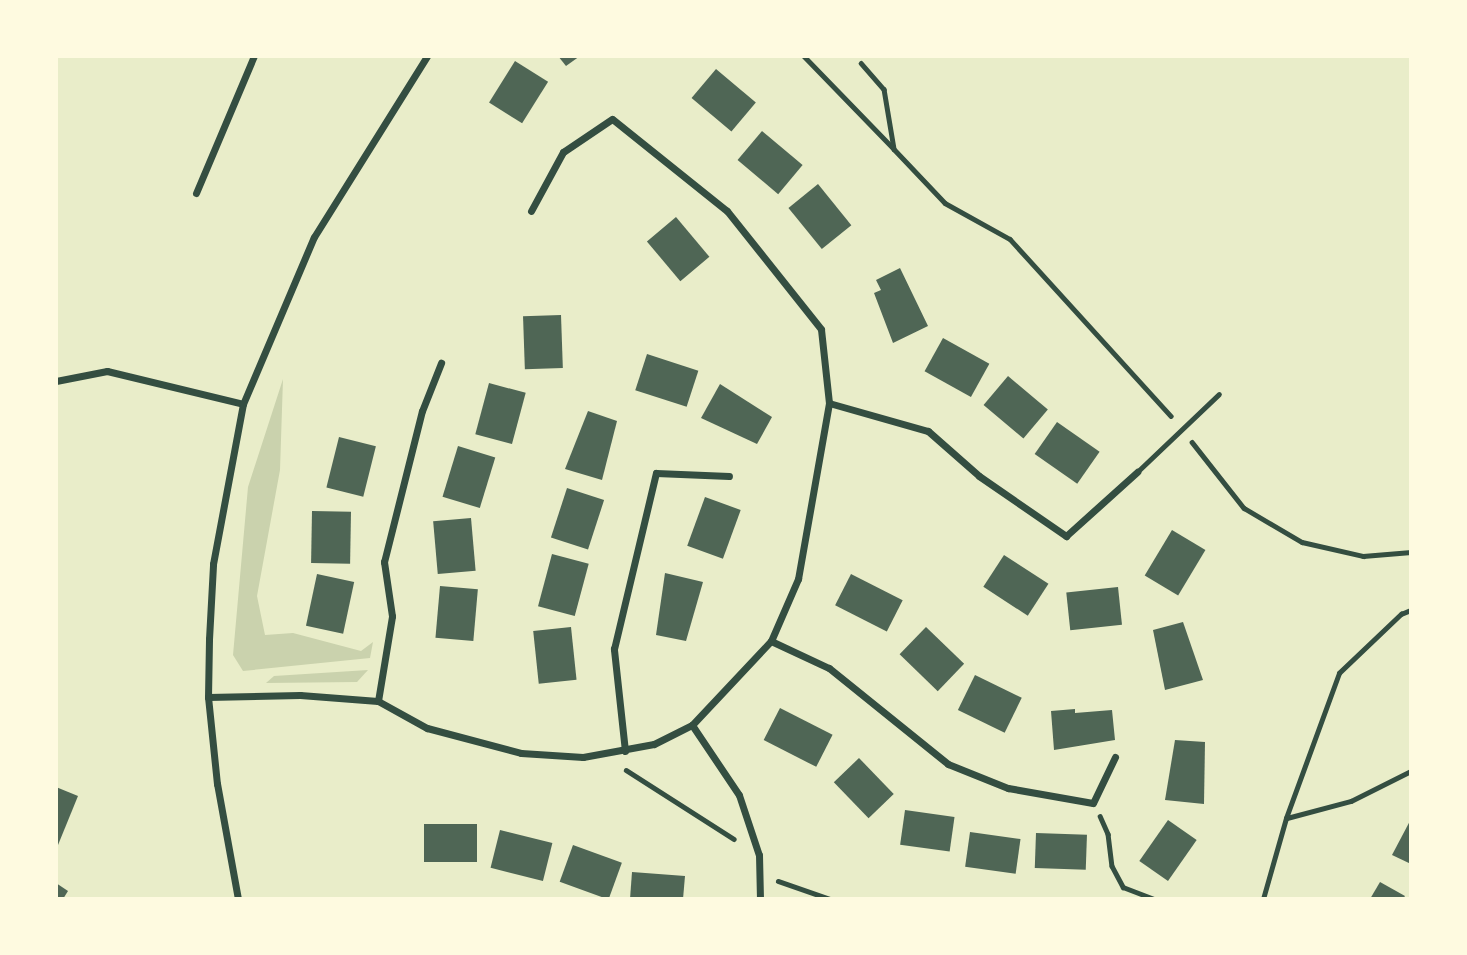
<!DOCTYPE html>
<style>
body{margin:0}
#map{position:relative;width:1467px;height:955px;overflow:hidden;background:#e9edc9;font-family:"Roboto Serif",serif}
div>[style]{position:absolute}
.green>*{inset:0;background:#cad2ad}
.building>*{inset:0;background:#4f6655;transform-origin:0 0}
.path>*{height:4.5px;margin:-2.25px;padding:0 2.25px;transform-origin:2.25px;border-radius:2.25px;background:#344e41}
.service>*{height:5px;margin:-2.5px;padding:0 2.5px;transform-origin:2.5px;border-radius:2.5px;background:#344e41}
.minor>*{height:7px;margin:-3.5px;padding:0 3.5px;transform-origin:3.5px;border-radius:3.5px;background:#344e41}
span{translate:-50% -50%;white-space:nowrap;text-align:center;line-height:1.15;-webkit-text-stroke:6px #fefae0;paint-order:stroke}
.frame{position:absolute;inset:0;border:58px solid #fefae0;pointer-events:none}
</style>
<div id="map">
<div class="green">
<div style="clip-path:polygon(283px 379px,280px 470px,257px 596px,265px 635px,293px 633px,361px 651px,373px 642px,370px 658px,243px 671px,233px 655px,248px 487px)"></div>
<div style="clip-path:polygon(368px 670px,357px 682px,266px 683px,274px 676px)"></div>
</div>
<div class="building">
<div style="clip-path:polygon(558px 56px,580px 56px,566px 66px)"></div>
<div style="left:515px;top:61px;width:39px;height:49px;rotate:32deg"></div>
<div style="left:716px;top:69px;width:52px;height:38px;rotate:40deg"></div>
<div style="left:762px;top:131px;width:53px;height:38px;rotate:40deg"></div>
<div style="left:818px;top:184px;width:53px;height:38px;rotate:51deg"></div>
<div style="left:676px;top:217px;width:52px;height:38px;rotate:50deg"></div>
<div style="clip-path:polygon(900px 268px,928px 326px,893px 343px,874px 293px,881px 290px,876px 280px)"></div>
<div style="left:561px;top:315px;width:53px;height:38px;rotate:88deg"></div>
<div style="left:943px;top:338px;width:53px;height:38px;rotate:29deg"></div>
<div style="left:647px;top:354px;width:54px;height:38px;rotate:18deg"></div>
<div style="left:1008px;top:376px;width:52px;height:38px;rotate:40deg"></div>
<div style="left:489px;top:383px;width:38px;height:53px;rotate:15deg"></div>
<div style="clip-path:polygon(720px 384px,772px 417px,757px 444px,701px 418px)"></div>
<div style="clip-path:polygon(588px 411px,617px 421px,602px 480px,565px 469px)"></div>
<div style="left:1057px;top:422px;width:52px;height:39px;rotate:35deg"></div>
<div style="left:339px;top:437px;width:38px;height:52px;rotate:14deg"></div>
<div style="left:458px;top:446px;width:39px;height:53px;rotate:17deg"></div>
<div style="left:567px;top:488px;width:39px;height:52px;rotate:18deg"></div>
<div style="left:705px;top:497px;width:38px;height:52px;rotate:20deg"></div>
<div style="left:312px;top:511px;width:39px;height:52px;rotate:1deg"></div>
<div style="left:471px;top:518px;width:53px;height:38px;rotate:85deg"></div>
<div style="left:1172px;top:530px;width:39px;height:53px;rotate:31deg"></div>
<div style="left:552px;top:554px;width:38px;height:54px;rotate:15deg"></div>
<div style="left:1004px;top:555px;width:53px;height:38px;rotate:33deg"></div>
<div style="clip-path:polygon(665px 573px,703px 582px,686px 641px,656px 635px)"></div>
<div style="left:317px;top:574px;width:38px;height:53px;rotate:12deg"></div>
<div style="left:851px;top:574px;width:58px;height:35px;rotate:27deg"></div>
<div style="left:440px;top:586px;width:38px;height:52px;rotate:5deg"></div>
<div style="left:1118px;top:587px;width:38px;height:52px;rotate:84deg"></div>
<div style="clip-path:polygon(1183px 622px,1203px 680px,1165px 690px,1153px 630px)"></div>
<div style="left:571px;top:627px;width:53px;height:38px;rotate:84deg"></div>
<div style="left:926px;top:627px;width:53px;height:38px;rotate:44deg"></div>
<div style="left:975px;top:675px;width:52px;height:39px;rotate:26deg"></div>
<div style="left:780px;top:708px;width:59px;height:36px;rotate:27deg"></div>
<div style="clip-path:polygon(1075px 709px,1075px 713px,1112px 710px,1115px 740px,1054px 750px,1051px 711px)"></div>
<div style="clip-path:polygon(1175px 740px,1205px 742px,1204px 804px,1165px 800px)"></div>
<div style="left:859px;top:758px;width:50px;height:35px;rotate:46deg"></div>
<div style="clip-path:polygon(56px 787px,78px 796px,58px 845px,56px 844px)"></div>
<div style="left:905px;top:810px;width:50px;height:35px;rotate:8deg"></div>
<div style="clip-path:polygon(1411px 819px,1411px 864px,1392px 855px)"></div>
<div style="left:1168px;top:820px;width:35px;height:50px;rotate:35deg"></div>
<div style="left:424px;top:824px;width:53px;height:38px"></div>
<div style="left:500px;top:830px;width:54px;height:39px;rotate:14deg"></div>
<div style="left:970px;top:832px;width:51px;height:35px;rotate:8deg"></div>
<div style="left:1036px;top:833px;width:51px;height:35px;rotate:2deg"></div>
<div style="left:573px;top:845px;width:52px;height:39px;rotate:20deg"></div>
<div style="clip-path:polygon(632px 872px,685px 876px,683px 899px,630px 899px)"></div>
<div style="clip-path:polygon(1380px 882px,1405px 896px,1403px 899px,1370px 899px)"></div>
<div style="clip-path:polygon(56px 883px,68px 891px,63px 899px,56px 899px)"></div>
</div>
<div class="path">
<div style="left:804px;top:56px;width:128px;rotate:45.9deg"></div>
<div style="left:861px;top:63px;width:35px;rotate:49deg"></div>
<div style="left:884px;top:89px;width:61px;rotate:80.5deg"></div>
<div style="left:894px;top:149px;width:74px;rotate:46.6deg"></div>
<div style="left:945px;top:203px;width:74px;rotate:29deg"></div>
<div style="left:1010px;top:239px;width:239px;rotate:47.7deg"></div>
<div style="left:1192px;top:442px;width:84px;rotate:51.8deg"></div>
<div style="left:1244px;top:508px;width:67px;rotate:30.4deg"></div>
<div style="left:1302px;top:542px;width:63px;rotate:12.9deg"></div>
<div style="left:1363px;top:556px;width:48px;rotate:-4.8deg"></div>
<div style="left:626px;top:770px;width:128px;rotate:32.6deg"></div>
<div style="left:1100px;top:816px;width:20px;rotate:66deg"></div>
<div style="left:1108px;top:834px;width:32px;rotate:83deg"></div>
<div style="left:1112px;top:866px;width:24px;rotate:62deg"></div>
<div style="left:1123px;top:887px;width:33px;rotate:21deg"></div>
<div style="left:1287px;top:818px;width:66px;rotate:-14.9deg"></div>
<div style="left:1351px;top:801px;width:67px;rotate:-26.6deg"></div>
<div style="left:778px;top:881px;width:55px;rotate:19.1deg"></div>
<div style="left:1263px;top:899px;width:84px;rotate:-74.1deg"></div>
<div style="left:1286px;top:818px;width:154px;rotate:-69.9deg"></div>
<div style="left:1339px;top:673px;width:86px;rotate:-43.6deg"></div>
<div style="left:1401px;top:614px;width:11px;rotate:-22deg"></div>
</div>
<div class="service">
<div style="left:1137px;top:472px;width:113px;rotate:-43.6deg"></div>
</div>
<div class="minor">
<div style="left:196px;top:193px;width:149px;rotate:-67.1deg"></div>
<div style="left:56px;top:381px;width:52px;rotate:-11.1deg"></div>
<div style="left:107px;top:371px;width:140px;rotate:13.6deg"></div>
<div style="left:829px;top:403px;width:103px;rotate:15.8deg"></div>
<div style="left:928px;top:431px;width:68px;rotate:41.4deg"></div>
<div style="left:979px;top:476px;width:106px;rotate:34.6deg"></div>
<div style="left:1066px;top:536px;width:96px;rotate:-42deg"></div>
<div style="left:771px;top:641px;width:64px;rotate:25deg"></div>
<div style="left:829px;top:668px;width:153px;rotate:38.9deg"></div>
<div style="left:948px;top:764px;width:65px;rotate:21.8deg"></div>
<div style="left:1008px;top:788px;width:86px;rotate:10deg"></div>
<div style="left:1093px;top:803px;width:51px;rotate:-64.4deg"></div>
<div style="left:208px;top:697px;width:92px;rotate:-1.2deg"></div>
<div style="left:300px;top:695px;width:78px;rotate:4.4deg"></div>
<div style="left:378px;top:701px;width:56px;rotate:28.9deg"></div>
<div style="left:427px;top:728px;width:97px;rotate:14.9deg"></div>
<div style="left:521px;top:753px;width:62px;rotate:3.7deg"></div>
<div style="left:583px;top:757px;width:72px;rotate:-10.4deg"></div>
<div style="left:654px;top:744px;width:42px;rotate:-26.6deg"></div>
<div style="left:692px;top:725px;width:115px;rotate:-46.8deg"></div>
<div style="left:771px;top:641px;width:68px;rotate:-66.5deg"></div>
<div style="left:798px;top:579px;width:179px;rotate:-80deg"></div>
<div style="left:829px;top:403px;width:74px;rotate:-96.2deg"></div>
<div style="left:821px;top:329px;width:151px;rotate:-128.5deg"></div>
<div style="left:727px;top:211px;width:147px;rotate:-141.3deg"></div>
<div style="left:612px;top:119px;width:59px;rotate:146deg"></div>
<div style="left:563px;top:152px;width:67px;rotate:118.5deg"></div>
<div style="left:378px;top:701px;width:86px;rotate:-80.6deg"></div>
<div style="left:392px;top:616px;width:55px;rotate:-98.4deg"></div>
<div style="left:384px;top:562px;width:156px;rotate:-75.9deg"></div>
<div style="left:422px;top:411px;width:52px;rotate:-68.4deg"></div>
<div style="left:692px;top:725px;width:84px;rotate:56.1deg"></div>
<div style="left:739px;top:795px;width:63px;rotate:71.6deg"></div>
<div style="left:759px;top:855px;width:44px;rotate:88.7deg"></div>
<div style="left:625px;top:751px;width:103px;rotate:-96.2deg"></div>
<div style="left:614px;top:649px;width:181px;rotate:-76.6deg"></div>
<div style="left:656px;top:473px;width:73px;rotate:2.4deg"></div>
<div style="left:238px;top:899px;width:117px;rotate:-100.3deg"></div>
<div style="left:217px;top:784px;width:87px;rotate:-95.9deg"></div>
<div style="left:208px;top:697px;width:58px;rotate:-89deg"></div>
<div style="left:209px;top:639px;width:75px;rotate:-86.9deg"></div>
<div style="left:213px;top:564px;width:163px;rotate:-79.4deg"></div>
<div style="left:243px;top:404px;width:181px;rotate:-67deg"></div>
<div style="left:314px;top:237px;width:213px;rotate:-58deg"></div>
</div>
<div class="frame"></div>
</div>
